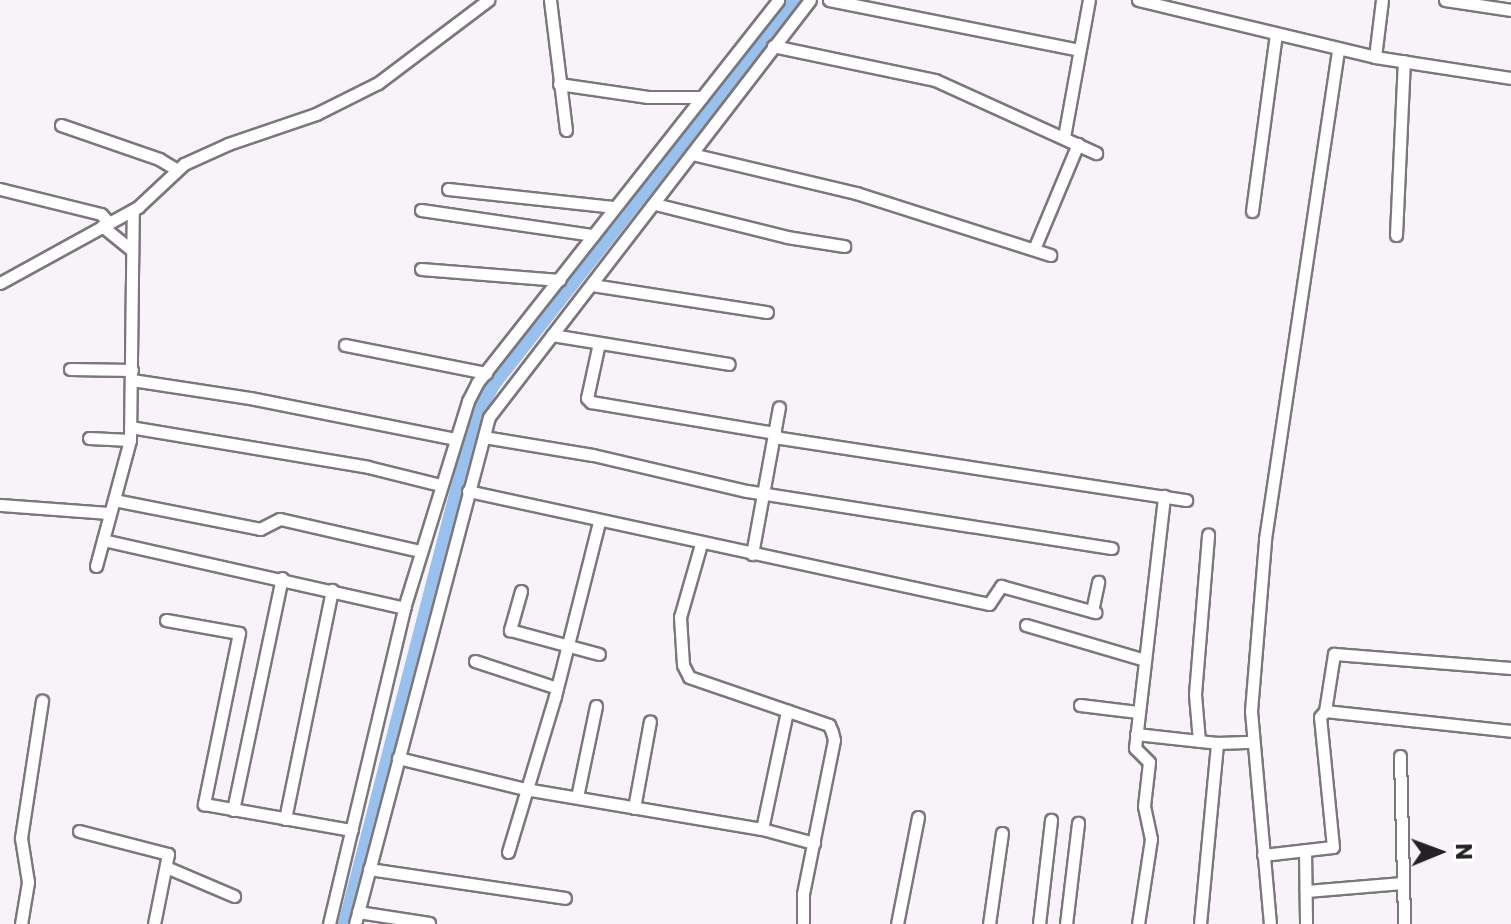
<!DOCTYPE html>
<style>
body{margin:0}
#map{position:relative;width:1511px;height:924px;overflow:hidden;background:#f8f3f9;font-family:Poppins,sans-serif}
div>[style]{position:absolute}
.canal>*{height:14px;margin:-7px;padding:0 7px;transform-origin:7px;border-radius:7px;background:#9ac1ed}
.roads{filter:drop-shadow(2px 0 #7b777c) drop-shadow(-2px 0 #7b777c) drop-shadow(0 2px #7b777c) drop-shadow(0 -2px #7b777c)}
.minor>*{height:11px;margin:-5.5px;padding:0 5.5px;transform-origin:5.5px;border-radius:5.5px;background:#fff}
span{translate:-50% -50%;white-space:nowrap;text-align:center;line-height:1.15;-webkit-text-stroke:7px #fff;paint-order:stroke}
.north{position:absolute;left:1399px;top:812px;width:80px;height:80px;-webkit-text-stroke:6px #fff;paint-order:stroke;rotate:89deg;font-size:22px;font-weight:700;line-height:32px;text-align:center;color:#232123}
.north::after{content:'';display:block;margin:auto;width:28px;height:36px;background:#232123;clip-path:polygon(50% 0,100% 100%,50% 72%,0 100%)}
</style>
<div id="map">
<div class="canal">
<div style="left:345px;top:924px;width:528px;rotate:-75.52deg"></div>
<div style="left:477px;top:413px;width:32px;rotate:-60deg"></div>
<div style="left:493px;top:385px;width:489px;rotate:-52deg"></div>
</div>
<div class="roads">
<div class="minor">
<div style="left:550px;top:0;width:131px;rotate:83deg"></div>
<div style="left:829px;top:0;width:255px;rotate:11.3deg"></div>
<div style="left:1138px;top:0;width:244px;rotate:13.5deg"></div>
<div style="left:1375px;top:57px;width:138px;rotate:8.8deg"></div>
<div style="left:1445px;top:0;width:67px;rotate:8.6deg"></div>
<div style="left:773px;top:46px;width:166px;rotate:11.9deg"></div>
<div style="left:935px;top:80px;width:177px;rotate:24.4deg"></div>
<div style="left:1375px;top:57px;width:57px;rotate:-83deg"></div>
<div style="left:559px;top:84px;width:90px;rotate:8.3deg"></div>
<div style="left:648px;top:97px;width:54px"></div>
<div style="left:61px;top:125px;width:104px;rotate:19.1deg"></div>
<div style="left:159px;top:159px;width:21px;rotate:31deg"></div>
<div style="left:1064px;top:137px;width:139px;rotate:-79.7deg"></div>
<div style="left:692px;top:154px;width:169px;rotate:13.4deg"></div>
<div style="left:856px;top:193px;width:204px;rotate:17.7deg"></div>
<div style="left:0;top:189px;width:104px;rotate:13.9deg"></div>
<div style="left:101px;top:214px;width:12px;rotate:48deg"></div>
<div style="left:448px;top:189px;width:168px;rotate:6.2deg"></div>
<div style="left:655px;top:204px;width:136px;rotate:14deg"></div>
<div style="left:787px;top:237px;width:58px;rotate:9deg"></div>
<div style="left:421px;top:210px;width:174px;rotate:8.3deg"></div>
<div style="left:1252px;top:211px;width:179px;rotate:-82.3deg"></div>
<div style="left:102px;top:226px;width:38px;rotate:39deg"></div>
<div style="left:1396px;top:235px;width:174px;rotate:-87.4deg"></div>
<div style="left:1034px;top:249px;width:114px;rotate:-67.3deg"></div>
<div style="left:421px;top:269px;width:139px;rotate:4.5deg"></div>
<div style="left:0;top:283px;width:158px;rotate:-28.8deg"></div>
<div style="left:138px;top:207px;width:63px;rotate:-43.1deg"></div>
<div style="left:184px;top:164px;width:48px;rotate:-24.4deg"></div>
<div style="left:228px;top:144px;width:93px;rotate:-18.8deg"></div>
<div style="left:316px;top:114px;width:69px;rotate:-26.6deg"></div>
<div style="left:378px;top:83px;width:138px;rotate:-37deg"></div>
<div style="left:592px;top:285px;width:177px;rotate:8.8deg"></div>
<div style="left:552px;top:335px;width:179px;rotate:9.3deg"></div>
<div style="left:599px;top:343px;width:56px;rotate:102.3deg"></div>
<div style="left:587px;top:398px;width:6px;rotate:45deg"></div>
<div style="left:591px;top:402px;width:187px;rotate:9.6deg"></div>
<div style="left:345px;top:345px;width:144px;rotate:11.2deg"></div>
<div style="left:70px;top:369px;width:62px;rotate:0.9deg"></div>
<div style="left:132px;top:380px;width:119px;rotate:8.7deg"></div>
<div style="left:250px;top:398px;width:209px;rotate:11.3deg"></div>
<div style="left:130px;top:427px;width:241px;rotate:9.5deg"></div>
<div style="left:368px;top:467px;width:74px;rotate:14deg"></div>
<div style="left:484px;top:437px;width:110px;rotate:9.4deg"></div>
<div style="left:593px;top:455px;width:158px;rotate:13.2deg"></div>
<div style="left:747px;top:491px;width:369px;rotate:8.9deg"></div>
<div style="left:774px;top:437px;width:417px;rotate:8.7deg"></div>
<div style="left:89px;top:438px;width:41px;rotate:2.8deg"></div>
<div style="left:468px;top:491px;width:533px;rotate:12.24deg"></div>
<div style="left:989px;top:604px;width:22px;rotate:-56deg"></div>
<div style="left:1001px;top:586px;width:98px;rotate:15.5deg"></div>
<div style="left:114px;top:500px;width:149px;rotate:11.2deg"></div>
<div style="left:260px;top:529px;width:22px;rotate:-27deg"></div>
<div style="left:280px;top:519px;width:144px;rotate:12.9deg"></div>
<div style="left:0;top:505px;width:110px;rotate:4.2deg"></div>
<div style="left:103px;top:540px;width:309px;rotate:12.7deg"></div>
<div style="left:701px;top:544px;width:76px;rotate:106deg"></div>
<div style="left:680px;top:617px;width:48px;rotate:86.4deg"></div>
<div style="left:683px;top:665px;width:13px;rotate:63deg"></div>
<div style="left:689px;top:677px;width:148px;rotate:18.9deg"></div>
<div style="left:829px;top:725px;width:8px;rotate:67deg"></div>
<div style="left:832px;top:732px;width:8px;rotate:76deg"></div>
<div style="left:834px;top:740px;width:157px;rotate:101.4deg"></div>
<div style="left:803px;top:894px;width:28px;rotate:90deg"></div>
<div style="left:752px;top:554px;width:149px;rotate:-79.6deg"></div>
<div style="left:96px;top:566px;width:131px;rotate:-74.9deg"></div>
<div style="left:130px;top:440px;width:230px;rotate:-89.3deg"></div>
<div style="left:521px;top:591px;width:41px;rotate:105.8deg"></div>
<div style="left:510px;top:630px;width:92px;rotate:15.1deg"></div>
<div style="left:1092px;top:611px;width:30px;rotate:-78deg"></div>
<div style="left:166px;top:620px;width:74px;rotate:10.1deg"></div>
<div style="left:239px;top:633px;width:175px;rotate:101.6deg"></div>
<div style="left:204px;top:804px;width:150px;rotate:10deg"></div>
<div style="left:1026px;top:625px;width:124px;rotate:16.4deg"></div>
<div style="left:475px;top:661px;width:86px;rotate:18.2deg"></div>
<div style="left:1080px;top:705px;width:58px;rotate:6.9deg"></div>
<div style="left:1325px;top:711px;width:187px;rotate:6.1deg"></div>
<div style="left:1136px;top:734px;width:81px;rotate:6.3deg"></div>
<div style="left:1217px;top:743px;width:36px;rotate:-2deg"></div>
<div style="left:1199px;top:741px;width:47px;rotate:-94.9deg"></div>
<div style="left:1195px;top:694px;width:160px;rotate:-85.3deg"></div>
<div style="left:1400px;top:756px;width:168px;rotate:88.6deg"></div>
<div style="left:398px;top:758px;width:131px;rotate:13.7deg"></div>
<div style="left:525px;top:789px;width:240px;rotate:9.6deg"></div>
<div style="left:762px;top:829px;width:54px;rotate:15.1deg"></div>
<div style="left:577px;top:797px;width:93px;rotate:-78.2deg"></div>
<div style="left:634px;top:808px;width:88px;rotate:-79.6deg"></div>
<div style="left:233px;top:810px;width:237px;rotate:-78.1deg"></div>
<div style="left:285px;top:819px;width:234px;rotate:-78.4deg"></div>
<div style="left:762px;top:829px;width:121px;rotate:-78deg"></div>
<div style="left:79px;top:831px;width:92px;rotate:14.5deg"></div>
<div style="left:168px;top:854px;width:71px;rotate:101.3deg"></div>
<div style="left:1305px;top:850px;width:74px;rotate:89.2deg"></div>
<div style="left:508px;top:852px;width:163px;rotate:-73.2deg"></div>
<div style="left:555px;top:696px;width:179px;rotate:-75.8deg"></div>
<div style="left:1263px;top:855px;width:70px;rotate:-6.5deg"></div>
<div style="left:1333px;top:847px;width:131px;rotate:-95.7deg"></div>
<div style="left:1320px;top:717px;width:8px;rotate:-50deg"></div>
<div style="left:1325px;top:711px;width:58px;rotate:-81deg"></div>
<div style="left:1334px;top:654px;width:178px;rotate:4.5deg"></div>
<div style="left:166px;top:867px;width:74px;rotate:23.1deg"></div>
<div style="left:369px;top:869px;width:198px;rotate:8.4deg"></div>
<div style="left:1306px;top:891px;width:97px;rotate:-4.7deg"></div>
<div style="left:358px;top:912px;width:72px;rotate:8.8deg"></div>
<div style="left:21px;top:924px;width:43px;rotate:-80.5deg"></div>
<div style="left:28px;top:882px;width:45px;rotate:-99deg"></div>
<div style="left:21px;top:838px;width:139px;rotate:-81.3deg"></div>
<div style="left:329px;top:924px;width:325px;rotate:-76.6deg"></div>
<div style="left:404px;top:608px;width:217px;rotate:-72.8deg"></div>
<div style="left:468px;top:401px;width:20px;rotate:-63deg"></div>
<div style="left:477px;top:383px;width:487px;rotate:-51.8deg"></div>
<div style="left:355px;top:924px;width:524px;rotate:-75.2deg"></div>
<div style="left:489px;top:417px;width:526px;rotate:-52.41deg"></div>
<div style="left:897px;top:924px;width:109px;rotate:-78.9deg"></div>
<div style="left:989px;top:924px;width:92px;rotate:-81.9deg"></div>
<div style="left:1039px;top:924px;width:105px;rotate:-83.4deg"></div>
<div style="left:1066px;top:924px;width:102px;rotate:-83.2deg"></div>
<div style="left:1138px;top:924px;width:86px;rotate:-81.3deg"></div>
<div style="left:1151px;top:839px;width:34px;rotate:-102deg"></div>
<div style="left:1144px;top:806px;width:44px;rotate:-83.5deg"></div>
<div style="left:1149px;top:762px;width:20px;rotate:-135deg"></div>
<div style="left:1135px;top:748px;width:254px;rotate:-83.4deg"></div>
<div style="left:1200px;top:924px;width:182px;rotate:-84.6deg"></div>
<div style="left:1270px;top:924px;width:214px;rotate:-95.1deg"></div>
<div style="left:1251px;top:711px;width:173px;rotate:-85.3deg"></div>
<div style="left:1265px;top:539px;width:496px;rotate:-81.5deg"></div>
</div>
</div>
<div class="north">N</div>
</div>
